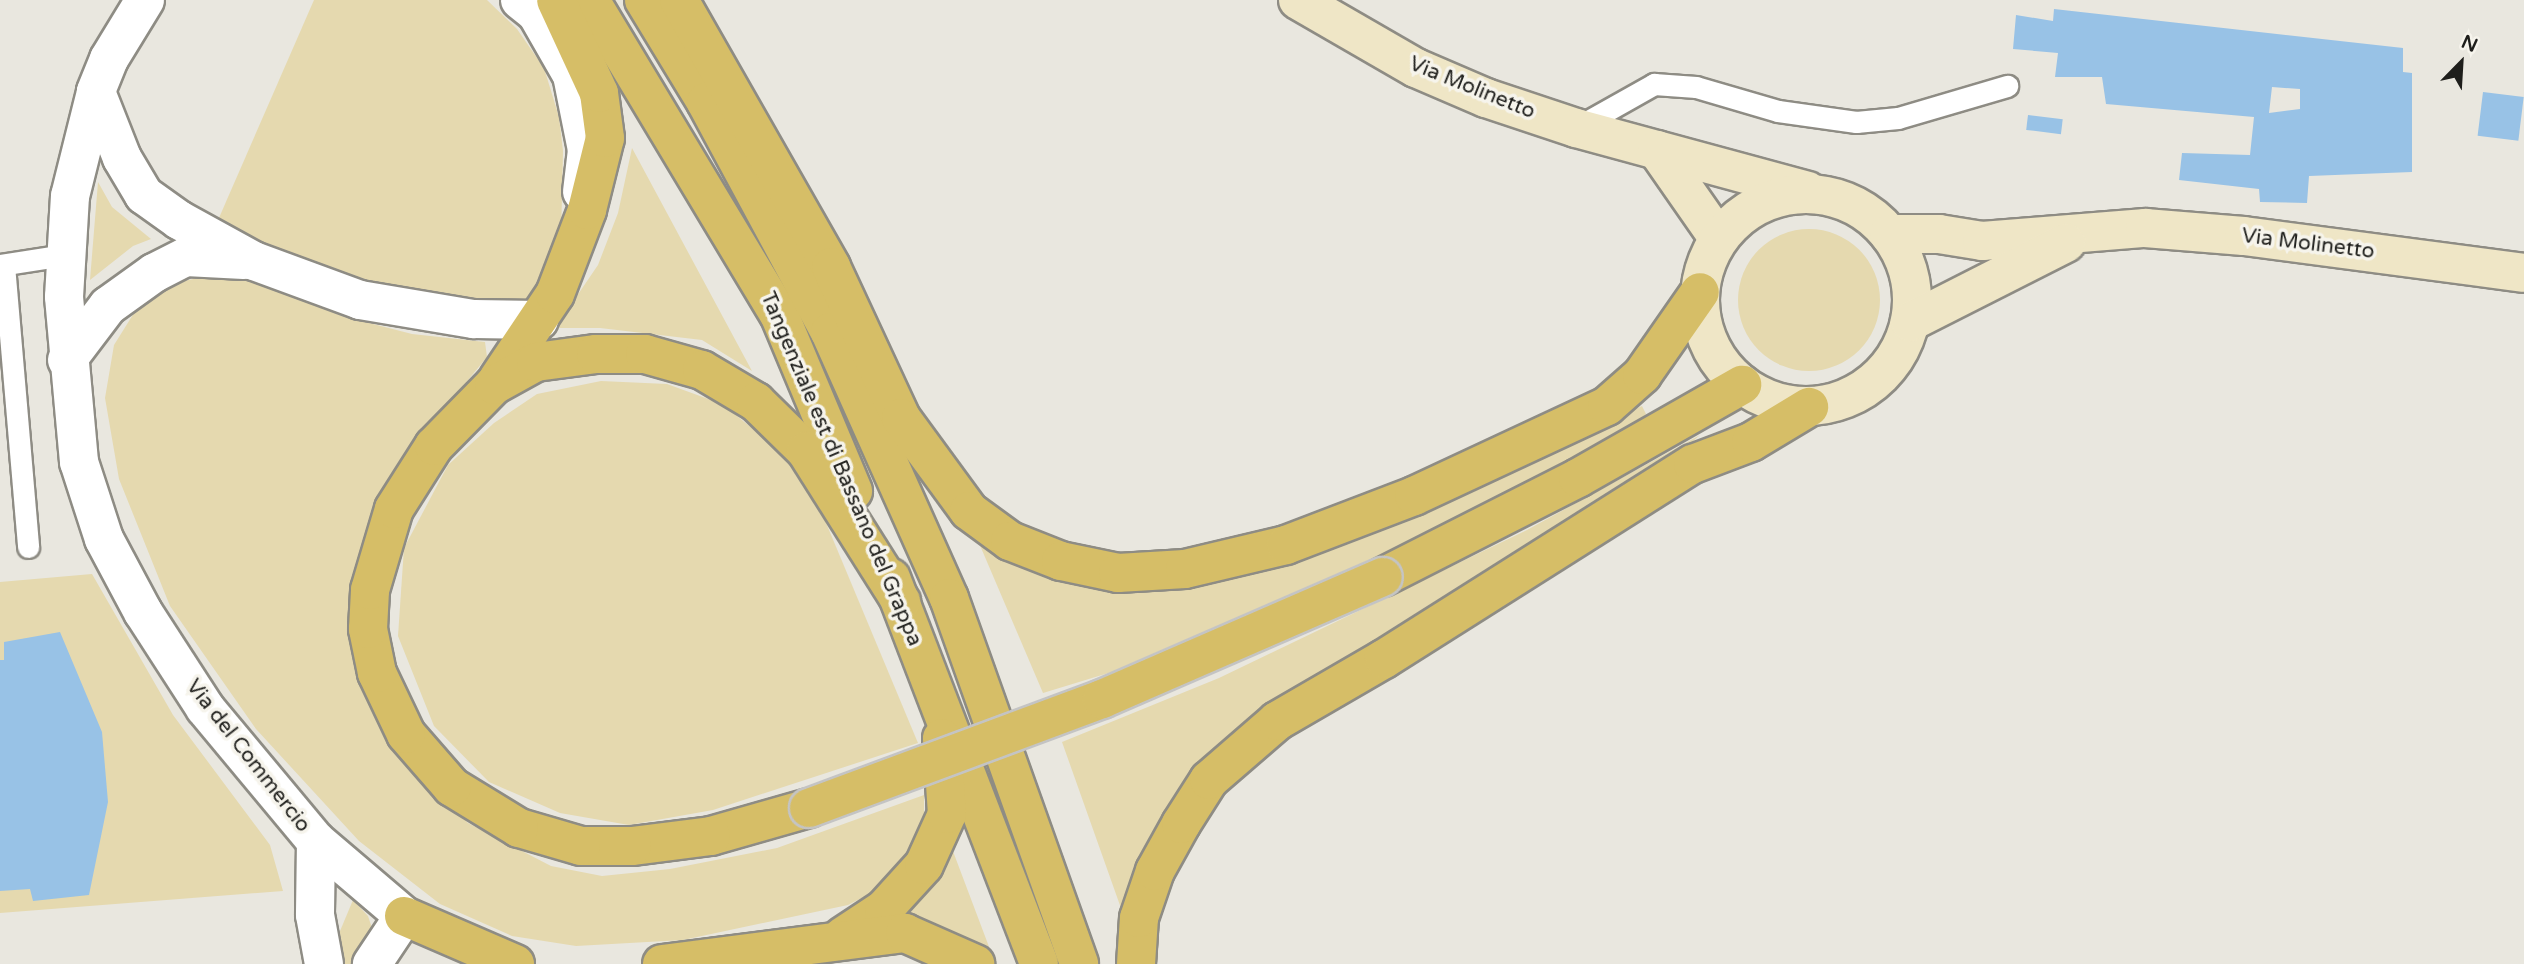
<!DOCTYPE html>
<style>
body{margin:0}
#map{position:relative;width:2524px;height:964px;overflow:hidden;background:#e9e7df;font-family:"Varela Round",sans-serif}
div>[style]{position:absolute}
.green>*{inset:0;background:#e5d9af}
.round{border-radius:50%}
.building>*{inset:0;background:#98c2e6;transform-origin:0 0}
.roads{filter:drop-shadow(2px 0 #8e8c84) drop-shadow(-2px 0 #8e8c84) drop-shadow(0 2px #8e8c84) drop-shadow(0 -2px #8e8c84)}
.service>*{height:21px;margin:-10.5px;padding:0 10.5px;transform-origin:10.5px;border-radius:10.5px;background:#fff}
.minor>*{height:38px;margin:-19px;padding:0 19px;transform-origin:19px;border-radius:19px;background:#fff}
.secondary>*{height:38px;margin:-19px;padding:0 19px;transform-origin:19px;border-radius:19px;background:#efe6c6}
.secondary>.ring{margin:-19px;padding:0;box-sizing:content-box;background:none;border:38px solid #efe6c6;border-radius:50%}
.trunk>*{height:38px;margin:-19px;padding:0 19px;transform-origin:19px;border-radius:19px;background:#d6be67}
.bridges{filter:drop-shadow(2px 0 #c4c4c4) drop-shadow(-2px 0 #c4c4c4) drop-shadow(0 2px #c4c4c4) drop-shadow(0 -2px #c4c4c4)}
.trunk-bridge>*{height:38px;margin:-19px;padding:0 19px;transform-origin:19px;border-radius:19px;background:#d6be67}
span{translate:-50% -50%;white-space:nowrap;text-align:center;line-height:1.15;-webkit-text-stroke:7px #f6f4ec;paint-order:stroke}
.street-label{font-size:21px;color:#1e1e1b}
.north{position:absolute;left:2426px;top:28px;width:70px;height:70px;-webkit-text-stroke:5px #f6f4ec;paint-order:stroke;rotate:24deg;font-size:19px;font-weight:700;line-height:28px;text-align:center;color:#1e1e1b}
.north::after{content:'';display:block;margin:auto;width:24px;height:32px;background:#1e1e1b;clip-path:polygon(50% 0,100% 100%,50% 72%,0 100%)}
</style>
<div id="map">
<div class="green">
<div style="clip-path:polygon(314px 0,487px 0,517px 29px,544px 68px,559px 117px,563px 151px,561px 237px,531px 299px,496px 306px,400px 296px,215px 227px)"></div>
<div style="clip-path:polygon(632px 148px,752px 371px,702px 340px,600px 328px,555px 328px,598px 265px,618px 213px)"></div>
<div style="clip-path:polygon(98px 182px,112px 207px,151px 239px,133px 246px,90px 280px)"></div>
<div class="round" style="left:1738px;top:229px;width:142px;height:142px"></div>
<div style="clip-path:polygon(218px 274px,267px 286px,342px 316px,412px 334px,485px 342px,487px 357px,404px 458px,359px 565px,432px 790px,468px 823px,551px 866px,602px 876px,670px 869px,777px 848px,924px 795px,924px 828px,893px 882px,848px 905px,683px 940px,576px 946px,512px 936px,440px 904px,359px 841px,256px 729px,170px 606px,119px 479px,105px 398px,114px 345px,139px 305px,169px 284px)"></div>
<div style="clip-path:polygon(601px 381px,667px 384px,722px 404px,778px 449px,819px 506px,918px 743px,713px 810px,629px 825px,560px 813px,489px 782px,434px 726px,398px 636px,404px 548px,448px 465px,494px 423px,537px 394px)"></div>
<div style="clip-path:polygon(1642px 406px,1646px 414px,1627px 432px,1316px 590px,1138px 664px,1043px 693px,976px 536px,1123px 584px,1533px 457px)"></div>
<div style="clip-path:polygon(1700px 435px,1658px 472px,1199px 770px,1162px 818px,1122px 911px,1062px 742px,1219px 678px,1527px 530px)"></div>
<div style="clip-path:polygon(92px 574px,173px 715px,270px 845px,283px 891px,0 913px,0 582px)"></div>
<div style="clip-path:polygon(951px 846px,994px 960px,958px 940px,896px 917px,917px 902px,936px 879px)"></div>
<div style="clip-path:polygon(353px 900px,368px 916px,373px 931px,353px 964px,340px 964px,335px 943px)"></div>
</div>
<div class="building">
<div style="clip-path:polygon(evenodd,2054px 9px,2403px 48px,2403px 72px,2412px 73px,2412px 172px,2309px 176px,2307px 203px,2260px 202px,2259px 189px,2179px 180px,2182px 153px,2250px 155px,2254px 117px,2106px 104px,2102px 77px,2055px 77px,2058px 53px,2013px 49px,2016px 15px,2053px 21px,2054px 9px,2272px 87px,2300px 89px,2300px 109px,2269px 113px,2272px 87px)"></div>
<div style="left:2483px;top:92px;width:41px;height:44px;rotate:7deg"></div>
<div style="left:2028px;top:115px;width:35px;height:15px;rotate:7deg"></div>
<div style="clip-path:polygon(60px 632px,102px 732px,108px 802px,89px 895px,33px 901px,30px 889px,0 891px,0 660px,4px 660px,4px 642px)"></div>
</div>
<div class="roads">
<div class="service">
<div style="left:1576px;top:128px;width:90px;rotate:-29.4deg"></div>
<div style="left:1654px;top:84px;width:42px;rotate:4.1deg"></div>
<div style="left:1696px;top:87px;width:85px;rotate:16.3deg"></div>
<div style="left:1778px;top:111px;width:79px;rotate:8deg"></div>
<div style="left:1856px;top:122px;width:42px;rotate:-5.4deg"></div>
<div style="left:1898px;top:118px;width:114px;rotate:-16.4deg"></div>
<div style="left:0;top:265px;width:65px;rotate:-8.9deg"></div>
<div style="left:4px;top:265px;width:283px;rotate:85.1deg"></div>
</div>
<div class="minor">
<div style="left:145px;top:0;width:69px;rotate:121.4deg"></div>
<div style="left:109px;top:59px;width:35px;rotate:112deg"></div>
<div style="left:96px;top:92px;width:107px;rotate:104deg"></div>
<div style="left:70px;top:196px;width:101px;rotate:93.4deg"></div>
<div style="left:64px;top:297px;width:166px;rotate:84.8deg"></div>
<div style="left:79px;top:462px;width:81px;rotate:72deg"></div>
<div style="left:104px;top:539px;width:83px;rotate:61.9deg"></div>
<div style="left:143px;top:612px;width:114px;rotate:57.1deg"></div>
<div style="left:205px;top:708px;width:173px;rotate:50.2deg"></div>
<div style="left:316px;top:841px;width:116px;rotate:40.4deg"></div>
<div style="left:404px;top:916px;width:58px;rotate:123.7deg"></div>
<div style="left:520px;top:0;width:22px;rotate:39deg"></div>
<div style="left:537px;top:14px;width:70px;rotate:60.2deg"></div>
<div style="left:572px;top:75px;width:76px;rotate:78.7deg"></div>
<div style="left:587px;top:150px;width:42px;rotate:96.8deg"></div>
<div style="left:96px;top:92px;width:71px;rotate:68.5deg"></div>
<div style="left:122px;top:158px;width:43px;rotate:59.3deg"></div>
<div style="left:144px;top:195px;width:43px;rotate:35.5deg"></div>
<div style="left:179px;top:220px;width:85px;rotate:28.7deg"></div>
<div style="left:254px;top:261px;width:113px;rotate:20.2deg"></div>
<div style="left:360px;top:300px;width:116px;rotate:9.5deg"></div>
<div style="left:474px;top:319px;width:65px;rotate:0.9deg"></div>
<div style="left:67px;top:360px;width:68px;rotate:-52.8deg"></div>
<div style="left:108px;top:306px;width:57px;rotate:-35.7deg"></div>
<div style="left:154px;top:273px;width:36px;rotate:-27deg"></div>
<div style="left:186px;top:257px;width:58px;rotate:3deg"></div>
<div style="left:316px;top:841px;width:74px;rotate:90.8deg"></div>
<div style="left:315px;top:915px;width:50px;rotate:79.6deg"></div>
</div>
<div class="secondary">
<div style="left:1298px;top:0;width:136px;rotate:30deg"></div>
<div style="left:1416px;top:68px;width:76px;rotate:23.2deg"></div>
<div style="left:1486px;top:98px;width:95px;rotate:18.4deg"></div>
<div style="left:1576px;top:128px;width:240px;rotate:15.2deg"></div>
<div style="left:1657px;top:150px;width:108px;rotate:55.1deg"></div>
<div class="ring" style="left:1700px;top:194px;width:174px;height:174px"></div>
<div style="left:1889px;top:234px;width:50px"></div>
<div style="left:1939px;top:234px;width:44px;rotate:9.2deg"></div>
<div style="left:1982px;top:241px;width:164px;rotate:-4.6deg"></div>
<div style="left:2145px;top:228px;width:99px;rotate:4.6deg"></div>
<div style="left:2244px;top:236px;width:282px;rotate:7.5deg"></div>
<div style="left:1910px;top:322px;width:175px;rotate:-26.9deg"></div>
</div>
<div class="trunk">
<div style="left:590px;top:0;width:366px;rotate:59deg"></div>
<div style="left:779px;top:314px;width:192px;rotate:67.3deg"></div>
<div style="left:644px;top:0;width:119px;rotate:58.7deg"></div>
<div style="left:706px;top:102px;width:261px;rotate:61.7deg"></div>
<div style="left:830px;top:332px;width:291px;rotate:65.9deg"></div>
<div style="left:949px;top:598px;width:388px;rotate:70.4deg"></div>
<div style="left:679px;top:0;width:307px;rotate:60.3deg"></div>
<div style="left:831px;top:267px;width:166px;rotate:65.1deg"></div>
<div style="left:901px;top:418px;width:115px;rotate:53.8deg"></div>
<div style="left:969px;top:511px;width:51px;rotate:36.2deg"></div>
<div style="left:1010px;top:541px;width:55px;rotate:21.4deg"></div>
<div style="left:1061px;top:561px;width:58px;rotate:11.9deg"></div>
<div style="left:1118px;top:573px;width:67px;rotate:-3.4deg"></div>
<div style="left:1185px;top:569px;width:104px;rotate:-13.4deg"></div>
<div style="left:1286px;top:545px;width:137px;rotate:-20.9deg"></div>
<div style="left:1414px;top:496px;width:213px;rotate:-25deg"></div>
<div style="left:1607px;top:406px;width:47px;rotate:-41.5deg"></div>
<div style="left:1642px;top:375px;width:101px;rotate:-55.1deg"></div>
<div style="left:498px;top:379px;width:102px;rotate:-56.2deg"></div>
<div style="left:555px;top:294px;width:90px;rotate:-69.1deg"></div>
<div style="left:587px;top:210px;width:74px;rotate:-76deg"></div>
<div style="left:605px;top:138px;width:45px;rotate:-97.6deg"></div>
<div style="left:599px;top:93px;width:102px;rotate:-114.8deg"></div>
<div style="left:1383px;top:577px;width:219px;rotate:-26.9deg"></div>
<div style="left:1578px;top:478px;width:189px;rotate:-29.6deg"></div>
<div style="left:891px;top:578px;width:413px;rotate:69deg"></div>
<div style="left:809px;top:808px;width:102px;rotate:164.1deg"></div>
<div style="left:711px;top:836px;width:80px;rotate:172.8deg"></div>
<div style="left:632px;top:846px;width:51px;rotate:180deg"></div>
<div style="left:581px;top:846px;width:65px;rotate:-163.8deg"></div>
<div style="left:519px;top:828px;width:79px;rotate:-148.5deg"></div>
<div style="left:452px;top:787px;width:70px;rotate:-131deg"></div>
<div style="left:406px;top:734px;width:68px;rotate:-115.4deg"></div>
<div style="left:377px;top:673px;width:45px;rotate:-101.6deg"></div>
<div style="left:368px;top:629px;width:39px;rotate:-87deg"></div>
<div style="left:370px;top:590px;width:84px;rotate:-73.5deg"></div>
<div style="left:394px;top:509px;width:75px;rotate:-57.6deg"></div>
<div style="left:434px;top:446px;width:86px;rotate:-45.5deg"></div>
<div style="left:494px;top:385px;width:48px;rotate:-28.7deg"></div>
<div style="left:536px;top:362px;width:61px;rotate:-7.6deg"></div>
<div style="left:596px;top:354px;width:49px"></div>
<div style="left:645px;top:354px;width:59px;rotate:15.7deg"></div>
<div style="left:702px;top:370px;width:63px;rotate:30.7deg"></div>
<div style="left:756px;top:402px;width:70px;rotate:44.4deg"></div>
<div style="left:806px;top:451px;width:178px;rotate:57.7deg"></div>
<div style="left:404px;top:916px;width:121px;rotate:23.4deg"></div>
<div style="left:843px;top:936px;width:49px;rotate:-33.4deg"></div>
<div style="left:884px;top:909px;width:59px;rotate:-47.7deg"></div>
<div style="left:924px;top:865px;width:56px;rotate:-65.7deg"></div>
<div style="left:947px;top:814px;width:76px;rotate:-93.8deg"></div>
<div style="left:662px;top:964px;width:245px;rotate:-7.3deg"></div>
<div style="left:905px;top:933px;width:77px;rotate:23.9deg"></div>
<div style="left:1136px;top:964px;width:46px;rotate:-86.3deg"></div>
<div style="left:1139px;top:918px;width:50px;rotate:-71.2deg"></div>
<div style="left:1155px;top:871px;width:54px;rotate:-61deg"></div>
<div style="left:1181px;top:824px;width:52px;rotate:-57.5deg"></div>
<div style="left:1209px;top:780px;width:90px;rotate:-40.9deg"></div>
<div style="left:1277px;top:721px;width:124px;rotate:-30.1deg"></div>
<div style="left:1384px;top:659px;width:365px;rotate:-32.3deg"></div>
<div style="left:1693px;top:464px;width:62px;rotate:-20.8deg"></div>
<div style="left:1751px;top:442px;width:68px;rotate:-31.1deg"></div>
</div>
</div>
<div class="bridges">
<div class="trunk-bridge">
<div style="left:809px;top:808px;width:313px;rotate:-20.4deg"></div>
<div style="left:1102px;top:699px;width:306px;rotate:-23.5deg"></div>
</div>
</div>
<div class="street-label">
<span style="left:1472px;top:88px;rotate:22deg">Via Molinetto</span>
<span style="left:2308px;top:244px;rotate:7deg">Via Molinetto</span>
<span style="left:841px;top:469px;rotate:67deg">Tangenziale est di Bassano del Grappa</span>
<span style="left:248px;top:756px;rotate:52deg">Via del Commercio</span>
</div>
<div class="north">N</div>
</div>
